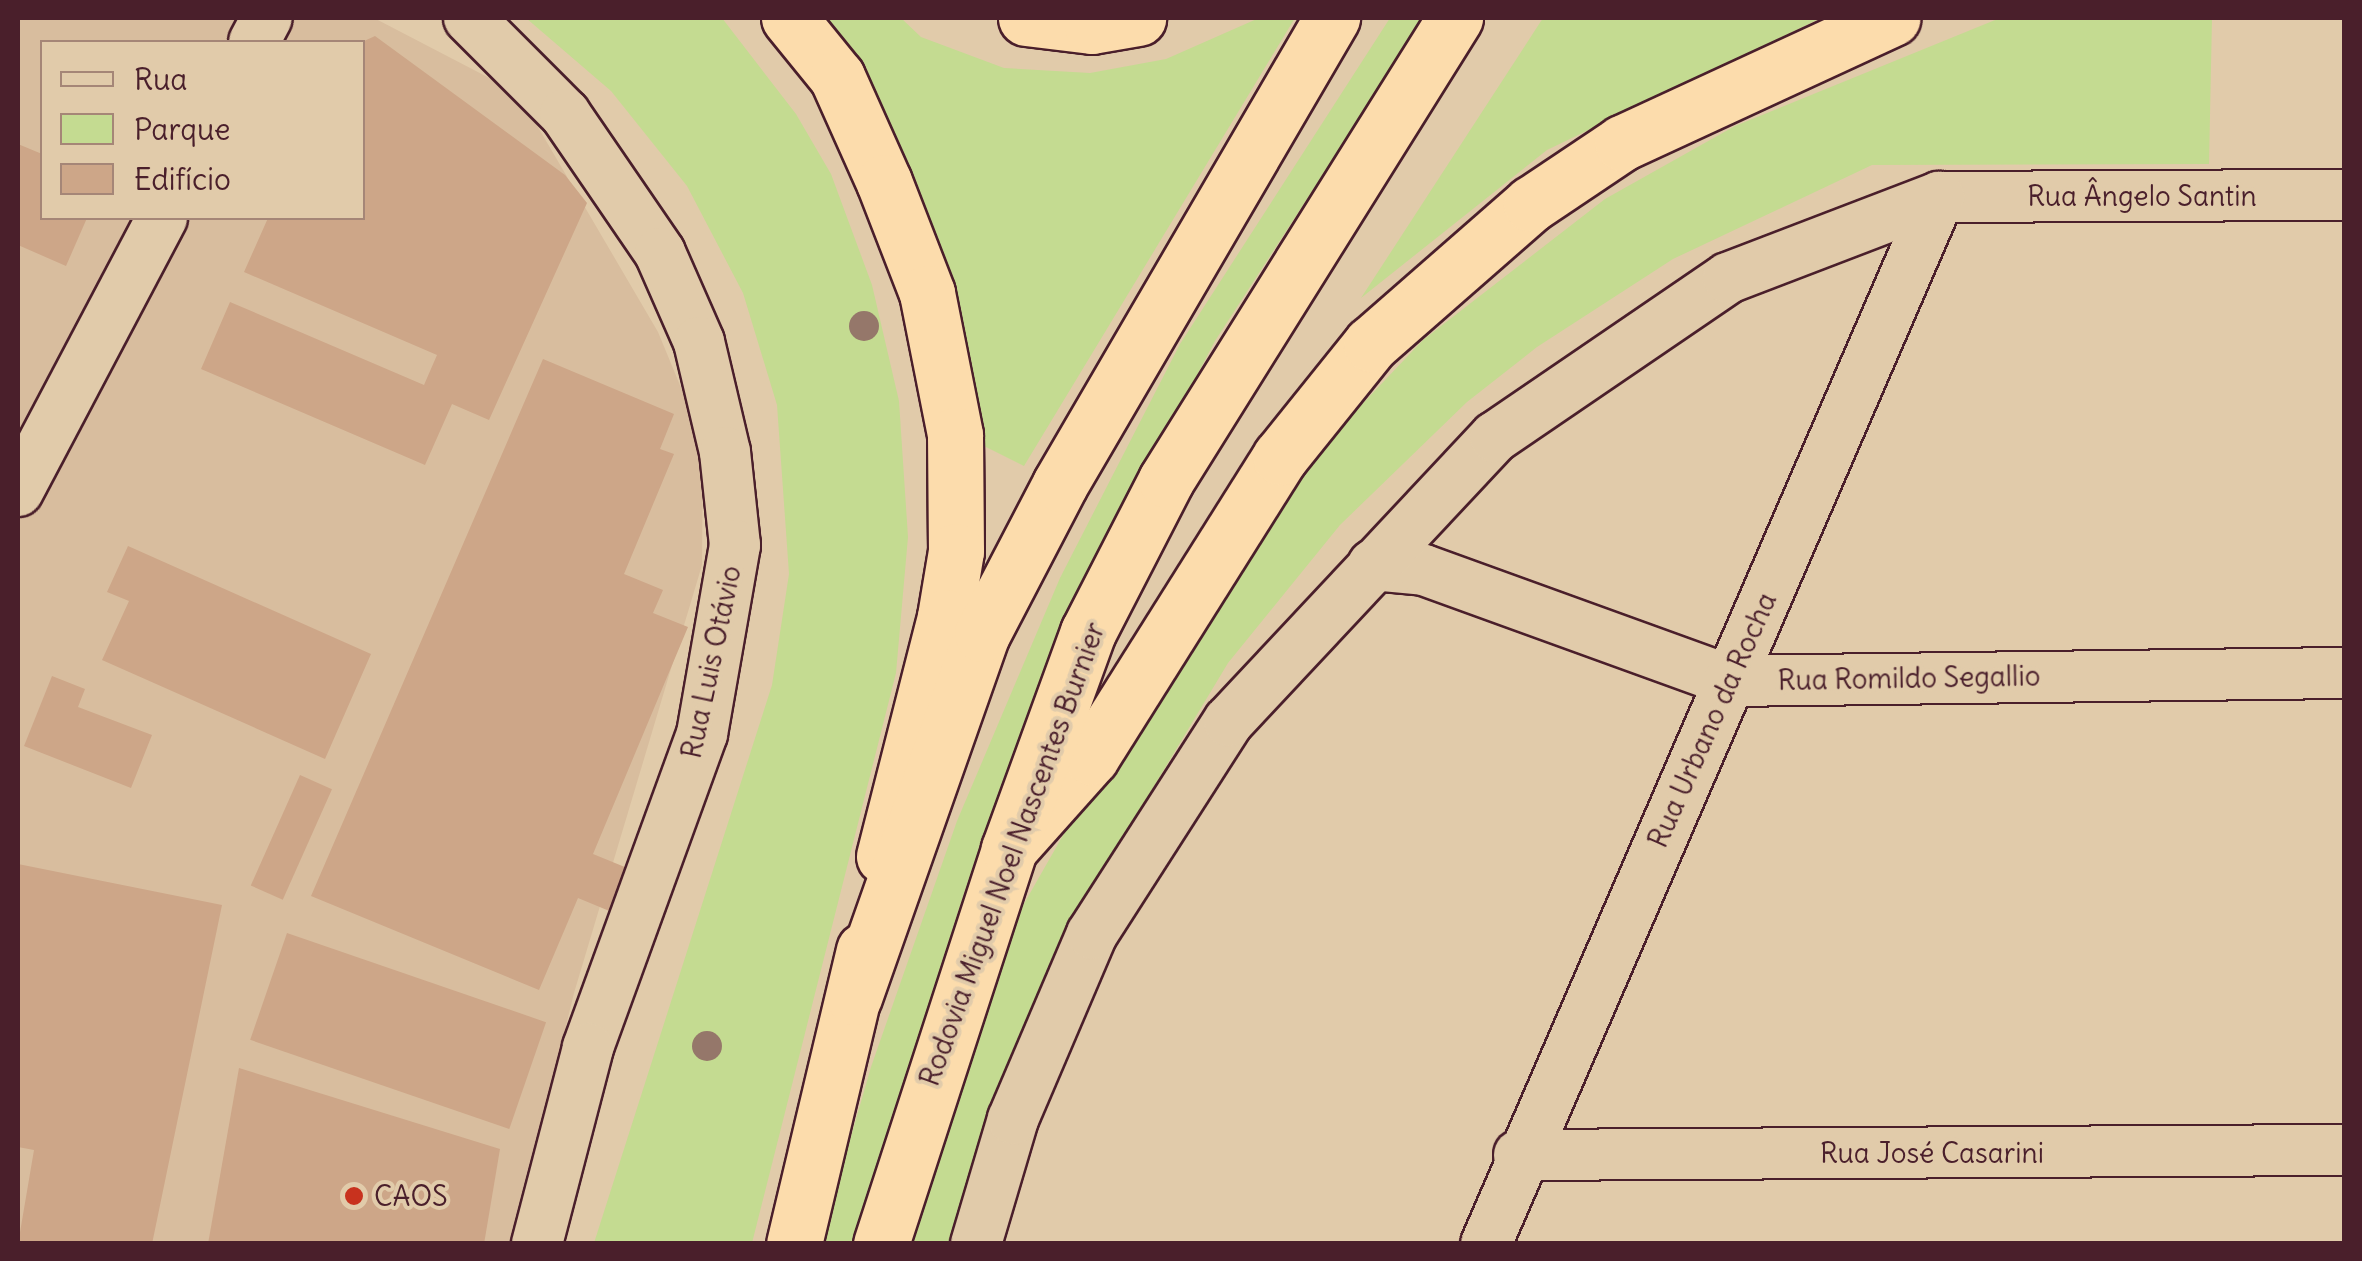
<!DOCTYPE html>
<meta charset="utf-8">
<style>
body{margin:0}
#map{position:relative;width:2362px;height:1261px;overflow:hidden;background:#e1cbaa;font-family:Delius,sans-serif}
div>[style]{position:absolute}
.built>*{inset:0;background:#d8bd9e}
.green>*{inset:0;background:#c4db91}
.building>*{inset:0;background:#cda688;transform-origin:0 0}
.roads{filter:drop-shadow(2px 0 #4a1f2b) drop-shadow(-2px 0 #4a1f2b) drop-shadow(0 2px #4a1f2b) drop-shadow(0 -2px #4a1f2b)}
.minor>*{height:50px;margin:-25px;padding:0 25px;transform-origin:25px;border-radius:25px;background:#e1cbaa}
.trunk>*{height:55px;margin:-27.5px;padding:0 27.5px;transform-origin:27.5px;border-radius:27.5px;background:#fcdcac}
.motorway>*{height:55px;margin:-27.5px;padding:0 27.5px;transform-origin:27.5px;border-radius:27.5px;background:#fcdcac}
.trees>*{width:30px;height:30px;margin:-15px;border-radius:50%;background:#95776a}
.dots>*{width:28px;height:28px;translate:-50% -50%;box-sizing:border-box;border:5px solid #e1cbaa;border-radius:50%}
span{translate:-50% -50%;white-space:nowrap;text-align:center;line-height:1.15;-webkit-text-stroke:8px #e1cbaa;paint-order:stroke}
.street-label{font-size:28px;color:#4a1f2b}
.poi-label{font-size:28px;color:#4a1f2b}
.left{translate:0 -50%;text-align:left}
.frame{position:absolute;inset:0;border:20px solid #4a1f2b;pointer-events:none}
.legend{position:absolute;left:40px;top:40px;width:325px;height:180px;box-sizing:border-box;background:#e1cbaa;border:2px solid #a58677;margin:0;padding:12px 18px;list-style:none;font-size:30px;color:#4a1f2b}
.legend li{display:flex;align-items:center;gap:20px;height:50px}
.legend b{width:50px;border:2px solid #a58677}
</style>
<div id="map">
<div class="built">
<div style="clip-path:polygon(evenodd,18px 18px,374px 18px,518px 93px,658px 332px,703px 441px,702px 565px,574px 993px,513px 1243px,18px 1243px,18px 18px,42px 42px,362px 42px,362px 218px,42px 218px,42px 42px)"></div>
</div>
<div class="green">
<div style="clip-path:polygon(526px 18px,722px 18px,796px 114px,831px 174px,872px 285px,899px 401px,908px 537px,896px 673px,752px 1243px,594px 1243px,772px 685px,789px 574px,777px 405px,743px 293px,687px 186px,611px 91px)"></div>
<div style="clip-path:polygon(821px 18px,901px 18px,921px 37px,1004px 68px,1090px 73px,1166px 59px,1259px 18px,1295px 18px,1024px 466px,984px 446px,916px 192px)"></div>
<div style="clip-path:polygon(1390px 18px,1424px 18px,1215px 341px,1059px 637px,965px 890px,887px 1136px,861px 1243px,820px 1244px,871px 1067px,957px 821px,1060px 578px,1180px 344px)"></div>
<div style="clip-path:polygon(1543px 18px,1821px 18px,1547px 150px,1361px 298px)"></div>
<div style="clip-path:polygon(2000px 18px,2212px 18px,2209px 164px,1872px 165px,1673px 259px,1537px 347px,1467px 402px,1340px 525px,1228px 663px,1118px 846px,1062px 960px,959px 1243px,900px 1244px,1013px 923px,1115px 744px,1311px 458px,1423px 340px,1605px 199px,1735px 126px)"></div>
</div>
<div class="building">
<div style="clip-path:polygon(375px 36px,565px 175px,587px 203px,489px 420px,452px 404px,425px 465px,201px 369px,230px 302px,424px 385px,437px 355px,244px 272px,268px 218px,362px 218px,362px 42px)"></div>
<div style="clip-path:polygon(18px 144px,42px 154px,42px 218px,87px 218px,66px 266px,18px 245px)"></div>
<div style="clip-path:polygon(543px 359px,674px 414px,660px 449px,674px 454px,624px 574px,663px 590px,653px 613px,688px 627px,593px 854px,637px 872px,619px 915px,578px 898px,539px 990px,311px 896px)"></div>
<div style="clip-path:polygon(128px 546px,371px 654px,325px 759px,102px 660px,129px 601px,107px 592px)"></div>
<div style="clip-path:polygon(52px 676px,85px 689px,78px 707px,152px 735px,131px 788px,24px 746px)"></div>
<div style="left:300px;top:775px;width:35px;height:121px;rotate:24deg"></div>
<div style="clip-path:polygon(18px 864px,222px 905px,152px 1244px,18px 1244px,34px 1150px,18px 1147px)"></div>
<div style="left:287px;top:933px;width:274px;height:113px;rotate:19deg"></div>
<div style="clip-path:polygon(239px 1068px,500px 1149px,484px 1244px,208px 1244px)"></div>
</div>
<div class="roads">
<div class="minor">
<div style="left:469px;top:18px;width:136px;rotate:45deg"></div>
<div style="left:565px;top:114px;width:168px;rotate:55.6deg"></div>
<div style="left:660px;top:253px;width:97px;rotate:66.3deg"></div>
<div style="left:699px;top:342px;width:113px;rotate:76.7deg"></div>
<div style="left:725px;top:452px;width:94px;rotate:83.9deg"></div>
<div style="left:735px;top:545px;width:192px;rotate:99.9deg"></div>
<div style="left:702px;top:734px;width:334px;rotate:110deg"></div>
<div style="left:588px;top:1048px;width:203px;rotate:104.6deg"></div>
<div style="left:254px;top:42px;width:27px;rotate:-62deg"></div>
<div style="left:18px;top:491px;width:309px;rotate:-62.2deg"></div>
<div style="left:1373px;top:565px;width:51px;rotate:5.6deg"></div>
<div style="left:1424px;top:570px;width:326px;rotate:19.9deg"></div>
<div style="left:1730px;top:681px;width:614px;rotate:-0.75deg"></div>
<div style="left:1519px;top:1155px;width:825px;rotate:-0.35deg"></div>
<div style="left:976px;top:1244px;width:130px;rotate:-73.5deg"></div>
<div style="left:1013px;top:1119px;width:201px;rotate:-66.9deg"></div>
<div style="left:1092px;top:934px;width:253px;rotate:-57.3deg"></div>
<div style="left:1229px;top:721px;width:389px;rotate:-46.9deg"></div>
<div style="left:1495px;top:437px;width:282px;rotate:-34.3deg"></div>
<div style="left:1728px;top:278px;width:226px;rotate:-21deg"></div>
<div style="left:1939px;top:197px;width:405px;rotate:-0.3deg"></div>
<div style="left:1486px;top:1244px;width:1141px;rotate:-66.6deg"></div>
</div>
<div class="trunk">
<div style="left:789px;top:18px;width:76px;rotate:50.9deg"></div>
<div style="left:837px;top:77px;width:115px;rotate:65.9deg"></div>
<div style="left:884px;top:182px;width:119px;rotate:68.8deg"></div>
<div style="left:927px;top:293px;width:145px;rotate:78.8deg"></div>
<div style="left:955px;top:435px;width:116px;rotate:89.5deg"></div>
<div style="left:956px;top:551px;width:67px;rotate:99.5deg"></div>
<div style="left:945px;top:617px;width:247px;rotate:104.3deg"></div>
<div style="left:794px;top:1244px;width:302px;rotate:-76.6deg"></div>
<div style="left:881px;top:1244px;width:415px;rotate:-72deg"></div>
<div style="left:1009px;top:849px;width:123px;rotate:-48.3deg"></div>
<div style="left:1091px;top:757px;width:355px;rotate:-57.8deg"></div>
<div style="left:1280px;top:457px;width:145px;rotate:-51.2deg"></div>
<div style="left:1371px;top:344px;width:213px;rotate:-41.2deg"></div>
<div style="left:1531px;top:204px;width:110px;rotate:-33.8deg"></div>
<div style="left:1622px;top:143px;width:298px;rotate:-24.8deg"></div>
</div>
<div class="motorway">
<div style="left:1026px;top:18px;width:66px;rotate:6.9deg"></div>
<div style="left:1092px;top:26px;width:47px;rotate:-9.9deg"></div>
<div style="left:1009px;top:849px;width:231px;rotate:-70deg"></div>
<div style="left:1088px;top:632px;width:171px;rotate:-62.8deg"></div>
<div style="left:1166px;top:480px;width:545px;rotate:-57.97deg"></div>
<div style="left:854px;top:997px;width:385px;rotate:-70.6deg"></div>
<div style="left:982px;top:634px;width:169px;rotate:-62.5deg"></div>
<div style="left:1060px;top:484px;width:540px;rotate:-59.73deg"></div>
</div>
</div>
<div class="trees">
<div style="left:864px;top:326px"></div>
<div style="left:707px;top:1046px"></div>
</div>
<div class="dots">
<div style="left:354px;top:1196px;background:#c8321e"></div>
</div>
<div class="street-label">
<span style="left:2142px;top:196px">Rua Ângelo Santin</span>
<span style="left:711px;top:662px;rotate:-78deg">Rua Luis Otávio</span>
<span style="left:1909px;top:678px;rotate:-1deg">Rua Romildo Segallio</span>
<span style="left:1712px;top:720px;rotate:-66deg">Rua Urbano da Rocha</span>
<span style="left:1012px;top:854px;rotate:-70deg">Rodovia Miguel Noel Nascentes Burnier</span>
<span style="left:1932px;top:1153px">Rua José Casarini</span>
</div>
<div class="poi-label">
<span class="left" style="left:374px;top:1196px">CAOS</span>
</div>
<div class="frame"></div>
<ul class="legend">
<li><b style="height:12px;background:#e1cbaa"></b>Rua</li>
<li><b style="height:28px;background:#c4db91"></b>Parque</li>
<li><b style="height:28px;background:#cda688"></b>Edifício</li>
</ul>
</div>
